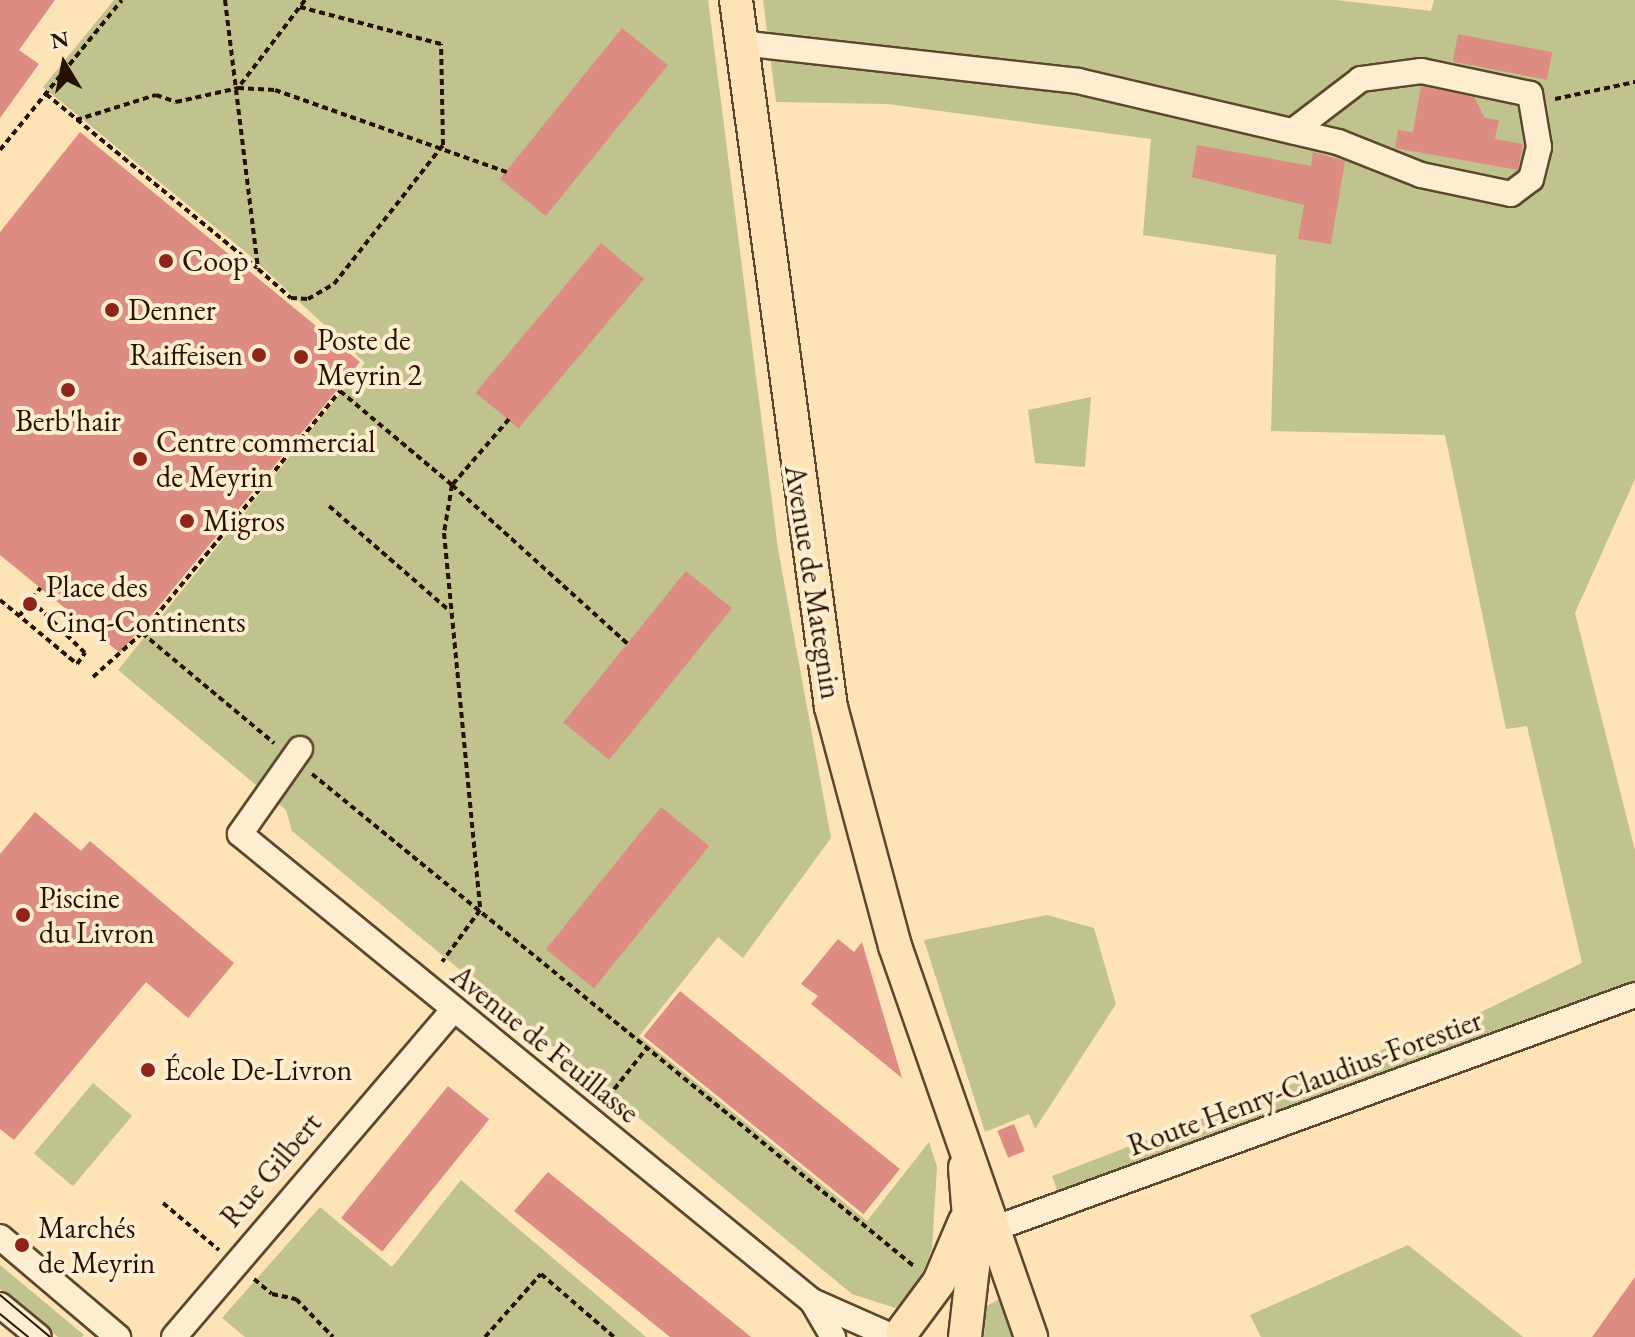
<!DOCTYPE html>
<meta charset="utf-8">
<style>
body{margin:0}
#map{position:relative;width:1635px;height:1337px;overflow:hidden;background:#fee3b7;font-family:"EB Garamond",serif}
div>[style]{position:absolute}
.green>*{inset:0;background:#c0c38e;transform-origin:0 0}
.building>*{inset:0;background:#dc8c82;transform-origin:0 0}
.path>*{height:4px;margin-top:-2px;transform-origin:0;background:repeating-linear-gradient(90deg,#271100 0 6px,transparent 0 10px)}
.roads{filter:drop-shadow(2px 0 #5d462e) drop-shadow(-2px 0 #5d462e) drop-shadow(0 2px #5d462e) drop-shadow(0 -2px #5d462e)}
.minor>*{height:24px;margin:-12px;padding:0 12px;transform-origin:12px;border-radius:12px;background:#feedd0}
.major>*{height:32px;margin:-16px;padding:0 16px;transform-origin:16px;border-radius:16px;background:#fee3b7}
.tram>*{height:2px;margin:-1px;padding:0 1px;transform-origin:1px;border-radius:1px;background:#271100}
.dots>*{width:22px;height:22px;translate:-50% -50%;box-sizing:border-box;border:4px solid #feedd0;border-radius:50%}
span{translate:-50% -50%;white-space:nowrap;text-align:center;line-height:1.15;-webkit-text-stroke:8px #feedd0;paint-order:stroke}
.poi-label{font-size:30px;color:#271100}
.left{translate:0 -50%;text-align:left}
.right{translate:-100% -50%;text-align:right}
.street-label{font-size:30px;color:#271100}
.north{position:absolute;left:24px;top:24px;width:80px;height:80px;-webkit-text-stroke:6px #feedd0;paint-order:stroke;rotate:350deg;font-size:22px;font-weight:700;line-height:32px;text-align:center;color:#271100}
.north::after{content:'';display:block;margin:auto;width:28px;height:36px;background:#271100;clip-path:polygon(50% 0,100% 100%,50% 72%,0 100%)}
</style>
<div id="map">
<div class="green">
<div style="clip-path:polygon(114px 0,708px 0,778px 549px,831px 838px,743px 958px,718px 937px,639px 1036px,867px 1221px,929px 1142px,937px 1167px,932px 1249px,912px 1297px,895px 1308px,852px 1294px,292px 831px,286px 810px,118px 670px,365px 363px,248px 254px,43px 87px)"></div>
<div style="clip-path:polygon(763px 0,1336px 0,1431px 11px,1434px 0,1635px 0,1635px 479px,1575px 613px,1635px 850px,1635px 981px,1058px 1193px,1052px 1176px,1483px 1011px,1582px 963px,1527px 726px,1506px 729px,1445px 435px,1271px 431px,1276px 255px,1143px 235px,1151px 139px,887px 104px,776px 102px)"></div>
<div style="clip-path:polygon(1091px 397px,1085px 467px,1035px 463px,1028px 410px)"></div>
<div style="clip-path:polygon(1047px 915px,1094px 928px,1116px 1004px,1035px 1129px,1029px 1114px,985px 1132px,924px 940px)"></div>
<div style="left:93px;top:1083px;width:51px;height:92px;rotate:40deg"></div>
<div style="clip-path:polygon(461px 1180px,646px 1337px,245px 1337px,222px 1318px,320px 1207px,392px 1267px)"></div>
<div style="clip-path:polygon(1408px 1245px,1523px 1337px,1261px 1337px,1250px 1315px)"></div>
<div style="clip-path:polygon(0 1265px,84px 1335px,82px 1337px,58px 1337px,0 1289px)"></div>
<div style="clip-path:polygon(1002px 1298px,1015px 1337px,984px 1337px,986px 1306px)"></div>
</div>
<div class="building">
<div style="clip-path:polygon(0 0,55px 0,19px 50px,39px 64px,0 118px)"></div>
<div style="left:622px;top:28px;width:59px;height:194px;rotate:39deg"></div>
<div style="left:1458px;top:34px;width:96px;height:28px;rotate:11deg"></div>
<div style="clip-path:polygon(1421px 86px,1474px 97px,1485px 118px,1499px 120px,1495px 139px,1523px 144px,1518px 170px,1395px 148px,1398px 130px,1413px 132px)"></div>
<div style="clip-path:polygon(80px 132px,360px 362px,120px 653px,0 555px,0 232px)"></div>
<div style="clip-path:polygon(1197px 145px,1311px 166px,1313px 152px,1345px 161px,1331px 244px,1298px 239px,1304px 205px,1192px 177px)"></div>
<div style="left:601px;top:243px;width:56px;height:195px;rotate:40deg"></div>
<div style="left:686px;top:571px;width:59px;height:195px;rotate:39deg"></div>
<div style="left:661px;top:807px;width:62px;height:183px;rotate:39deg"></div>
<div style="clip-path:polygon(35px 812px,81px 851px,90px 841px,234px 963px,188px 1018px,146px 982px,14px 1140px,0 1129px,0 854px)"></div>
<div style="clip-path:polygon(838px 939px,854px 952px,862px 942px,902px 1078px,811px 1004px,818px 996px,801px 984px)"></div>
<div style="left:680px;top:991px;width:283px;height:58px;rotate:39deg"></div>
<div style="left:448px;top:1086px;width:53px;height:170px;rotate:39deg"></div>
<div style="left:1014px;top:1124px;width:29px;height:18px;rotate:68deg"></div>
<div style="clip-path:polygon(548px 1172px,751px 1337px,670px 1337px,514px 1211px)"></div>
<div style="clip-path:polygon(1635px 1277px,1635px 1337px,1592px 1337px)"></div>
</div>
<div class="path">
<div style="left:225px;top:0;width:271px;rotate:83deg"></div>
<div style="left:258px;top:269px;width:44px;rotate:41.3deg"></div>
<div style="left:291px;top:298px;width:17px;rotate:3deg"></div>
<div style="left:308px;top:299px;width:30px;rotate:-30deg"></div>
<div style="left:334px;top:284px;width:177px;rotate:-51.9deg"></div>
<div style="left:443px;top:145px;width:101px;rotate:-91.1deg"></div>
<div style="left:441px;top:44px;width:146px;rotate:-165.3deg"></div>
<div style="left:305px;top:0;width:111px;rotate:127.3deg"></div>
<div style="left:238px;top:88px;width:37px;rotate:3deg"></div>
<div style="left:275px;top:90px;width:246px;rotate:19.5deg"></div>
<div style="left:46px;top:94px;width:273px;rotate:39.5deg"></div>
<div style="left:1555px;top:99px;width:82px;rotate:-12deg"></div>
<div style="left:76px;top:120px;width:84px;rotate:-17.4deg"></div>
<div style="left:156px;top:95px;width:21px;rotate:19deg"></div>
<div style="left:176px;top:102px;width:64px;rotate:-12.7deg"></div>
<div style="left:0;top:150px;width:193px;rotate:-50.9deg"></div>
<div style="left:509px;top:419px;width:87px;rotate:130.8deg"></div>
<div style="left:452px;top:485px;width:237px;rotate:42.1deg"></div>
<div style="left:329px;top:506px;width:160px;rotate:41deg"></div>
<div style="left:0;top:600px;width:100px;rotate:39.7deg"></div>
<div style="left:77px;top:664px;width:14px;rotate:-54deg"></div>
<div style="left:85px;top:653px;width:76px;rotate:-135.5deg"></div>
<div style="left:20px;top:615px;width:34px;rotate:-53deg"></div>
<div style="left:142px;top:633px;width:313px;rotate:-50.7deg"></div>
<div style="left:340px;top:391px;width:146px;rotate:40deg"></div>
<div style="left:452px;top:485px;width:49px;rotate:99.5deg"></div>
<div style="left:444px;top:533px;width:379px;rotate:84.5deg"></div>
<div style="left:480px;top:910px;width:64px;rotate:126.2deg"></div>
<div style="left:93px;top:677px;width:66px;rotate:-41.9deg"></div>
<div style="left:142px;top:633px;width:172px;rotate:39.8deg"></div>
<div style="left:312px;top:774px;width:779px;rotate:39.27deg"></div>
<div style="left:608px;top:1097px;width:61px;rotate:-51.6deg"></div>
<div style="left:163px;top:1203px;width:73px;rotate:40deg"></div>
<div style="left:254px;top:1279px;width:23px;rotate:40deg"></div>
<div style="left:272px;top:1294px;width:25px;rotate:12deg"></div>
<div style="left:296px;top:1299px;width:53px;rotate:45.8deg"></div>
<div style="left:485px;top:1337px;width:84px;rotate:-48.4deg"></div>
<div style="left:541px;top:1274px;width:96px;rotate:40.8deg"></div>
</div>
<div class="roads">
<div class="minor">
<div style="left:740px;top:43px;width:340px;rotate:6.4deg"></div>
<div style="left:1078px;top:81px;width:267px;rotate:13.2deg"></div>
<div style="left:1338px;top:142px;width:89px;rotate:21.7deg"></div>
<div style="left:1421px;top:175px;width:92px;rotate:11.9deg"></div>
<div style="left:1511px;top:194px;width:25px;rotate:-37deg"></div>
<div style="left:1531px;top:179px;width:33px;rotate:-76deg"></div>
<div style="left:1539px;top:147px;width:54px;rotate:-99.6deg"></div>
<div style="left:1530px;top:94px;width:111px;rotate:-168.1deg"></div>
<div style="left:1421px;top:71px;width:61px;rotate:172.4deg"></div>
<div style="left:1361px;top:79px;width:86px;rotate:142.6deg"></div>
<div style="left:300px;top:749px;width:104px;rotate:125.2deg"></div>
<div style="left:240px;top:834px;width:738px;rotate:39.23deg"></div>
<div style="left:812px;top:1301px;width:86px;rotate:23.9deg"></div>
<div style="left:996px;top:1228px;width:680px;rotate:-20.03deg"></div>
<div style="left:0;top:1237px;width:155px;rotate:40.3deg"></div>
<div style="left:812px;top:1301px;width:42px;rotate:59.7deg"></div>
<div style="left:0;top:1305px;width:50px;rotate:39.4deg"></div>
<div style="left:174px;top:1337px;width:428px;rotate:-49.5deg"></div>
</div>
<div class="major">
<div style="left:736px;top:0;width:713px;rotate:82.35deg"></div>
<div style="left:831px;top:707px;width:247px;rotate:75deg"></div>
<div style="left:895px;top:946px;width:414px;rotate:70.8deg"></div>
<div style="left:902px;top:1332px;width:62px;rotate:-53.5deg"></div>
<div style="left:939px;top:1282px;width:66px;rotate:-66.9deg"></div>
<div style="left:965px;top:1337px;width:70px;rotate:-83.5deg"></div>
<div style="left:973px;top:1267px;width:100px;rotate:-94.6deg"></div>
</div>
</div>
<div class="tram">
<div style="left:0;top:1295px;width:65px;rotate:40deg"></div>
<div style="left:0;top:1314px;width:36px;rotate:39deg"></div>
</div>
<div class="dots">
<div style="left:166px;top:261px;background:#8f2418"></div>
<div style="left:112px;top:310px;background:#8f2418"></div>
<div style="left:259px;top:355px;background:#8f2418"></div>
<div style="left:301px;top:357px;background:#8f2418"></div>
<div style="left:68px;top:390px;background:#8f2418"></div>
<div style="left:140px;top:459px;background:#8f2418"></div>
<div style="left:187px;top:521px;background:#8f2418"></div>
<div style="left:30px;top:604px;background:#8f2418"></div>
<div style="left:23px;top:915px;background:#8f2418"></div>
<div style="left:148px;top:1070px;background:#8f2418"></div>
<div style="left:22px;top:1245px;background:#8f2418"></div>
</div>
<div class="poi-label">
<span class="left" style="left:182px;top:261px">Coop</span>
<span class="left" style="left:128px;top:310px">Denner</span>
<span class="left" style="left:317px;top:357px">Poste de<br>Meyrin 2</span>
<span class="right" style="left:243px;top:355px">Raiffeisen</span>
<span style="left:68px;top:421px">Berb'hair</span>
<span class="left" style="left:156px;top:459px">Centre commercial<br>de Meyrin</span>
<span class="left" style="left:203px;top:521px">Migros</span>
<span class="left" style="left:46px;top:604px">Place des<br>Cinq-Continents</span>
<span class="left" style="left:39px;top:915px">Piscine<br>du Livron</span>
<span class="left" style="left:164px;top:1070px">École De-Livron</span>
<span class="left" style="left:38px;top:1245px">Marchés<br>de Meyrin</span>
</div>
<div class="street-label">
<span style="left:813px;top:582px;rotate:81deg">Avenue de Mategnin</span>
<span style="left:545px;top:1044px;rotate:39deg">Avenue de Feuillasse</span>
<span style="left:1305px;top:1083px;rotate:-20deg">Route Henry-Claudius-Forestier</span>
<span style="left:271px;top:1170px;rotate:-50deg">Rue Gilbert</span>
</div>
<div class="north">N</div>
</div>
